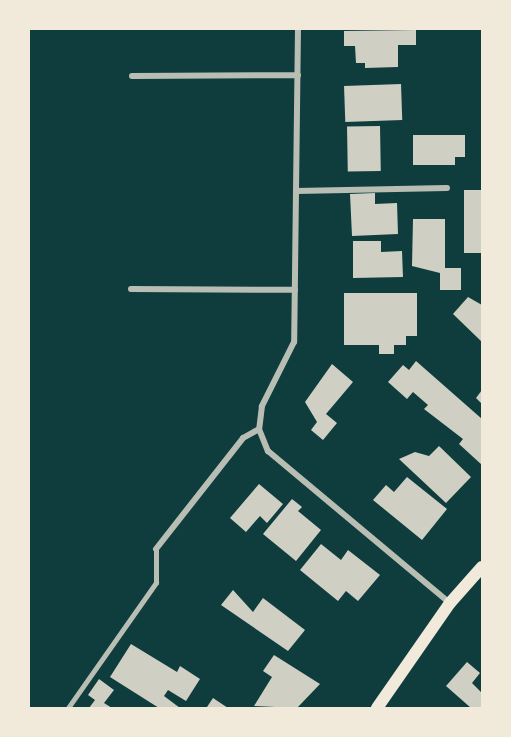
<!DOCTYPE html>
<style>
body{margin:0}
#map{position:relative;width:511px;height:737px;overflow:hidden;background:#0f3d3e;font-family:"Alegreya Sans",sans-serif}
div>[style]{position:absolute}
.building>*{inset:0;background:#cfcfc3;transform-origin:0 0}
.service>*{height:4.5px;margin:-2.25px;padding:0 2.25px;transform-origin:2.25px;border-radius:2.25px;background:#b8beb3}
.minor>*{height:6px;margin:-3px;padding:0 3px;transform-origin:3px;border-radius:3px;background:#b8beb3}
.secondary>*{height:12px;margin:-6px;padding:0 6px;transform-origin:6px;border-radius:6px;background:#f1e9da}
span{translate:-50% -50%;white-space:nowrap;text-align:center;line-height:1.15;-webkit-text-stroke:4.5px #f1e9da;paint-order:stroke}
.frame{position:absolute;inset:0;border:30px solid #f1e9da;pointer-events:none}
</style>
<div id="map">
<div class="building">
<div style="clip-path:polygon(416px 30px,416px 45px,398px 45px,398px 67px,365px 68px,365px 63px,356px 63px,355px 46px,344px 46px,344px 31px)"></div>
<div style="left:401px;top:84px;width:36px;height:57px;rotate:88deg"></div>
<div style="left:380px;top:126px;width:45px;height:33px;rotate:89deg"></div>
<div style="clip-path:polygon(413px 135px,465px 135px,465px 157px,455px 157px,455px 165px,413px 165px)"></div>
<div style="left:482px;top:190px;width:63px;height:18px;rotate:90deg"></div>
<div style="clip-path:polygon(375px 193px,375px 204px,397px 203px,398px 234px,352px 236px,350px 194px)"></div>
<div style="clip-path:polygon(413px 219px,445px 219px,445px 268px,461px 268px,461px 290px,440px 290px,440px 273px,412px 266px)"></div>
<div style="clip-path:polygon(353px 241px,381px 241px,381px 252px,402px 251px,403px 277px,353px 278px)"></div>
<div style="clip-path:polygon(344px 293px,417px 293px,417px 336px,406px 336px,406px 345px,394px 345px,394px 354px,379px 354px,379px 345px,344px 345px)"></div>
<div style="clip-path:polygon(468px 297px,482px 305px,482px 342px,453px 314px)"></div>
<div style="clip-path:polygon(416px 361px,482px 419px,482px 465px,459px 444px,463px 439px,424px 409px,428px 405px,413px 392px,407px 399px,388px 382px,403px 365px,409px 370px)"></div>
<div style="clip-path:polygon(332px 364px,353px 382px,326px 414px,337px 423px,323px 440px,311px 430px,317px 422px,305px 402px)"></div>
<div style="clip-path:polygon(482px 390px,482px 404px,476px 398px)"></div>
<div style="clip-path:polygon(439px 446px,471px 477px,446px 503px,399px 459px,415px 452px,429px 456px)"></div>
<div style="clip-path:polygon(407px 477px,447px 509px,422px 540px,373px 500px,386px 485px,394px 492px)"></div>
<div style="clip-path:polygon(259px 484px,283px 504px,267px 523px,260px 516px,246px 532px,230px 518px)"></div>
<div style="clip-path:polygon(292px 499px,302px 507px,298px 511px,321px 530px,296px 561px,263px 534px)"></div>
<div style="clip-path:polygon(321px 544px,341px 560px,348px 550px,380px 575px,358px 601px,346px 591px,338px 601px,300px 570px)"></div>
<div style="clip-path:polygon(233px 590px,253px 612px,263px 598px,305px 630px,288px 651px,221px 605px)"></div>
<div style="clip-path:polygon(131px 644px,177px 672px,180px 666px,200px 679px,186px 701px,168px 690px,164px 696px,180px 708px,159px 708px,110px 677px)"></div>
<div style="clip-path:polygon(274px 655px,320px 684px,297px 708px,254px 706px,272px 677px,263px 671px)"></div>
<div style="clip-path:polygon(467px 662px,480px 673px,472px 683px,482px 693px,482px 708px,471px 708px,446px 686px)"></div>
<div style="clip-path:polygon(99px 679px,114px 690px,104px 703px,112px 708px,89px 708px,95px 700px,88px 695px)"></div>
<div style="clip-path:polygon(213px 698px,228px 708px,207px 707px)"></div>
</div>
<div class="service">
<div style="left:68px;top:708px;width:153px;rotate:-54.9deg"></div>
<div style="left:156px;top:583px;width:34px;rotate:-90deg"></div>
</div>
<div class="minor">
<div style="left:298px;top:28px;width:314px;rotate:90.7deg"></div>
<div style="left:294px;top:342px;width:72px;rotate:116.6deg"></div>
<div style="left:262px;top:406px;width:23px;rotate:97deg"></div>
<div style="left:259px;top:429px;width:24px;rotate:68deg"></div>
<div style="left:268px;top:451px;width:237px;rotate:39.9deg"></div>
<div style="left:132px;top:76px;width:166px;rotate:-0.3deg"></div>
<div style="left:296px;top:191px;width:151px;rotate:-1.1deg"></div>
<div style="left:131px;top:289px;width:164px;rotate:0.3deg"></div>
<div style="left:156px;top:549px;width:141px;rotate:-51.9deg"></div>
<div style="left:243px;top:438px;width:18px;rotate:-29deg"></div>
</div>
<div class="secondary">
<div style="left:377px;top:708px;width:128px;rotate:-55.2deg"></div>
<div style="left:450px;top:603px;width:48px;rotate:-48.4deg"></div>
</div>
<div class="frame"></div>
</div>
